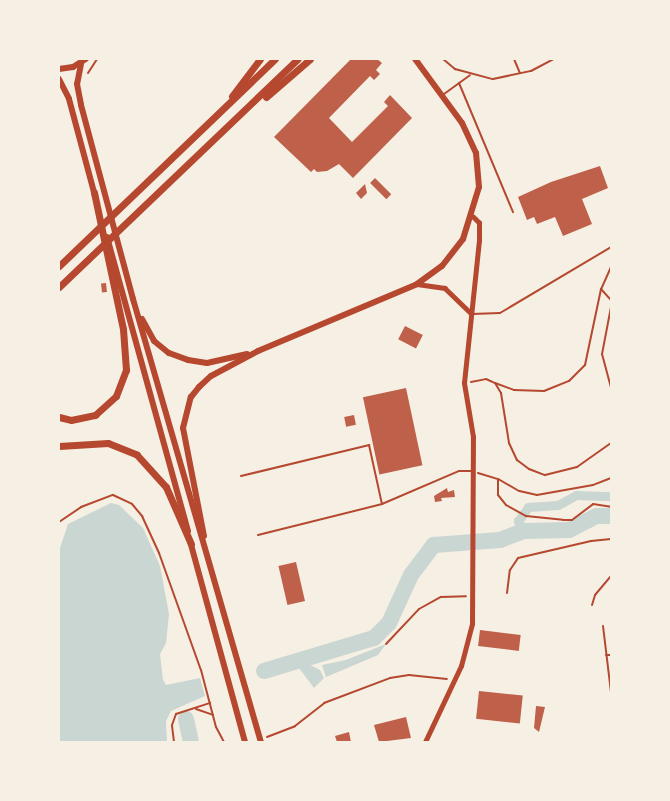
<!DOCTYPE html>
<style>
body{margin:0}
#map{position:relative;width:670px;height:801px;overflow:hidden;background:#f6efe4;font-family:"Source Serif 4",serif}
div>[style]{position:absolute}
.water>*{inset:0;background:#c9d6d2}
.canal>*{height:9px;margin:-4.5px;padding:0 4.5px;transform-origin:4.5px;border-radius:4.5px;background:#c9d6d2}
.river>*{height:16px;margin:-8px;padding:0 8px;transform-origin:8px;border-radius:8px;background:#c9d6d2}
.building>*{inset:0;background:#bf614a;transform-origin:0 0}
.path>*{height:2px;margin:-1px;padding:0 1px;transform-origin:1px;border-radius:1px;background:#b5482f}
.service>*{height:2px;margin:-1px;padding:0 1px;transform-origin:1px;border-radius:1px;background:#b5482f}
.minor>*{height:4.5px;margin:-2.25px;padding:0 2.25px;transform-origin:2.25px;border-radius:2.25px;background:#b5482f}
.secondary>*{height:6px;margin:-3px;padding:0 3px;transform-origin:3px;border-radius:3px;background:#b5482f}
.primary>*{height:7px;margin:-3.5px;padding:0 3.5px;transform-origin:3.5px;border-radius:3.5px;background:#b5482f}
span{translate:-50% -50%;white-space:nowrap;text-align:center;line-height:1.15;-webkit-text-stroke:4.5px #f6efe4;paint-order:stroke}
.frame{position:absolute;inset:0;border:60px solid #f6efe4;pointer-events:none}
</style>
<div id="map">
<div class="water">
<div style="clip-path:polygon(111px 503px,119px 505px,143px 528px,160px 566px,169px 614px,166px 643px,160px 654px,163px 680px,166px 685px,200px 678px,205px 696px,171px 711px,166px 721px,167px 742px,59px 742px,59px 551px,68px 524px)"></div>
<div style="clip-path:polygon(386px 644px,378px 655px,326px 677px,322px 665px,346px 660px)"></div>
<div style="clip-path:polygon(310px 665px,320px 670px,324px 678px,314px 688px,299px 668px)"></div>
</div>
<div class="canal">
<div style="left:524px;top:531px;width:12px;rotate:-121deg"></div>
<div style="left:518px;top:521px;width:17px;rotate:-54deg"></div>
<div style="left:528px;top:507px;width:30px;rotate:-4deg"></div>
<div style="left:558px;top:505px;width:21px;rotate:-29deg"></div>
<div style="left:576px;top:495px;width:35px;rotate:2deg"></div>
</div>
<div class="river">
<div style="left:264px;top:671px;width:115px;rotate:-16.7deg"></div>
<div style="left:374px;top:638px;width:21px;rotate:-45deg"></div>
<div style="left:389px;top:623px;width:53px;rotate:-65.4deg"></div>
<div style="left:411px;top:575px;width:38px;rotate:-53deg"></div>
<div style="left:434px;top:545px;width:66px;rotate:-4.3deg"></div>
<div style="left:500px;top:540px;width:26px;rotate:-21deg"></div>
<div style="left:524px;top:531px;width:45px;rotate:-1.3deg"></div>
<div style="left:569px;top:530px;width:31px;rotate:-27deg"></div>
<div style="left:597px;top:516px;width:14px"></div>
<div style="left:186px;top:719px;width:24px;rotate:78deg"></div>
</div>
<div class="building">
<div style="clip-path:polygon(351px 59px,377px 59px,382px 63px,376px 70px,380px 74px,374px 80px,370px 76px,329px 118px,352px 142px,388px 106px,384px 102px,390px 95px,412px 118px,353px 178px,339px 164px,327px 171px,317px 172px,314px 169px,311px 172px,274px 137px)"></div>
<div style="clip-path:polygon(600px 166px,608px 188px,582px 199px,592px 224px,563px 236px,555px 217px,537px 224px,534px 217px,527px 220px,518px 197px,551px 182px)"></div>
<div style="left:375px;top:178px;width:23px;height:7px;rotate:45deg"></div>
<div style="clip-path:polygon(365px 184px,367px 193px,361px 199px,356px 193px)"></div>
<div style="left:106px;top:283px;width:9px;height:5px;rotate:84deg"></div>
<div style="left:405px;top:326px;width:20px;height:15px;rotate:27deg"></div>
<div style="left:406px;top:388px;width:79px;height:44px;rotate:78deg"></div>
<div style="left:354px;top:415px;width:10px;height:10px;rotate:79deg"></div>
<div style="clip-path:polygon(447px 488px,448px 492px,454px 490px,455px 497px,441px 498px,442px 501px,435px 502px,434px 496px)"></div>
<div style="left:296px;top:562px;width:40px;height:18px;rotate:77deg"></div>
<div style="left:480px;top:630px;width:41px;height:16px;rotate:7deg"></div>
<div style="left:479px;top:691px;width:44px;height:28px;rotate:6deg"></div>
<div style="clip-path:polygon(536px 706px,545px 707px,539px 732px,534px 728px)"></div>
<div style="clip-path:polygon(406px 717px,411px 738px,379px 742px,374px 725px)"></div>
<div style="clip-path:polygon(349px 732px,351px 742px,337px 742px,335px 736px)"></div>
</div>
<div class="path">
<div style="left:88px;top:73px;width:17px;rotate:-57deg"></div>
<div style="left:611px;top:267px;width:24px;rotate:114deg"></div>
<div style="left:601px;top:289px;width:15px;rotate:48deg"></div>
<div style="left:611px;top:307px;width:48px;rotate:100.8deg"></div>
<div style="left:602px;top:354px;width:35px;rotate:75deg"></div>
<div style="left:471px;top:382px;width:15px;rotate:-11deg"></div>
<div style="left:486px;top:379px;width:10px;rotate:24deg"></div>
<div style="left:495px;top:383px;width:12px;rotate:59deg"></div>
<div style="left:501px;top:393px;width:51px;rotate:80.9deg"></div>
<div style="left:509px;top:443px;width:19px;rotate:65deg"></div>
<div style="left:517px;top:460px;width:15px;rotate:37deg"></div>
<div style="left:529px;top:469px;width:17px;rotate:21deg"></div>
<div style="left:545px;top:475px;width:33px;rotate:-14deg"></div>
<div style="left:577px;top:467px;width:42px;rotate:-35.2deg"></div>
<div style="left:495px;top:383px;width:20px;rotate:20deg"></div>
<div style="left:514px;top:390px;width:30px;rotate:2deg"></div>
<div style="left:544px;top:391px;width:27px;rotate:-22deg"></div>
<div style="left:569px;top:381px;width:23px;rotate:-45deg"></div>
<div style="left:585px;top:365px;width:78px;rotate:-78.1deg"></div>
<div style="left:478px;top:473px;width:21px;rotate:17deg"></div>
<div style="left:611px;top:478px;width:19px;rotate:159deg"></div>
<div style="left:593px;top:485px;width:57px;rotate:169.9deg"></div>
<div style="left:537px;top:495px;width:18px;rotate:-167deg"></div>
<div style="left:519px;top:491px;width:24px;rotate:-150deg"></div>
<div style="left:498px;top:479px;width:16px;rotate:90deg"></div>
<div style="left:498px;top:495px;width:13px;rotate:51deg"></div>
<div style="left:506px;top:505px;width:23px;rotate:29deg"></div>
<div style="left:526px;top:516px;width:37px;rotate:6deg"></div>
<div style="left:563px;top:520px;width:9px"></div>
<div style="left:572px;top:520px;width:26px;rotate:-37deg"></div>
<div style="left:593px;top:504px;width:18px;rotate:9deg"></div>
<div style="left:59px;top:522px;width:27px;rotate:-34deg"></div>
<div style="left:81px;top:507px;width:34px;rotate:-21deg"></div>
<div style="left:113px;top:495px;width:21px;rotate:25deg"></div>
<div style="left:132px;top:504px;width:16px;rotate:50deg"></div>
<div style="left:142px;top:516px;width:41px;rotate:65.3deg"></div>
<div style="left:159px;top:553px;width:124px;rotate:70.3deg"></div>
<div style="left:201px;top:670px;width:59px;rotate:75.3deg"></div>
<div style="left:216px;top:727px;width:17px;rotate:62deg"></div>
<div style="left:507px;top:593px;width:23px;rotate:-83deg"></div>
<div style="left:510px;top:570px;width:14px;rotate:-56deg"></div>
<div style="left:518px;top:558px;width:75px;rotate:-13.1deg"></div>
<div style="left:591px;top:541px;width:20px;rotate:-6deg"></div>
<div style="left:592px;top:605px;width:10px;rotate:-73deg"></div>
<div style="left:595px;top:595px;width:25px;rotate:-50deg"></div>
<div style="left:603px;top:626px;width:66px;rotate:83.1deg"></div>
<div style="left:386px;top:644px;width:48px;rotate:-46.7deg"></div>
<div style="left:419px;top:609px;width:25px;rotate:-29deg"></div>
<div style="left:441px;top:597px;width:25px;rotate:-2deg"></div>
<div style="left:606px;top:655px;width:5px"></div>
<div style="left:196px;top:709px;width:18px;rotate:19deg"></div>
<div style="left:267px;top:737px;width:30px;rotate:-21deg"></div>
<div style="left:295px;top:726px;width:37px;rotate:-38deg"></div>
<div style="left:324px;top:703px;width:71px;rotate:-20.7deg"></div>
<div style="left:390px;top:678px;width:19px;rotate:-9deg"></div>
<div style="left:409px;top:675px;width:38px;rotate:6deg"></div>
<div style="left:174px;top:742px;width:17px;rotate:-97deg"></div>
<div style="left:172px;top:725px;width:12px;rotate:-70deg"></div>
<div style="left:176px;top:714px;width:36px;rotate:-18deg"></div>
</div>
<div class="service">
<div style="left:443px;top:59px;width:16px;rotate:40deg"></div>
<div style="left:455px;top:69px;width:39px;rotate:15deg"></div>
<div style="left:493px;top:79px;width:39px;rotate:-12deg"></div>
<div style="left:531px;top:71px;width:26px;rotate:-28deg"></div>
<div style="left:514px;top:59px;width:15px;rotate:67deg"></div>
<div style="left:459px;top:83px;width:140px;rotate:67.3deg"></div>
<div style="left:444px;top:94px;width:32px;rotate:-36deg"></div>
<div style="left:472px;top:314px;width:28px;rotate:-2deg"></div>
<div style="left:500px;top:313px;width:129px;rotate:-30.7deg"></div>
<div style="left:241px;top:476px;width:132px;rotate:-13.6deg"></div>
<div style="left:369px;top:445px;width:60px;rotate:77.6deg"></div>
<div style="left:258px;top:535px;width:128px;rotate:-14deg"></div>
<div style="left:382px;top:504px;width:84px;rotate:-23.2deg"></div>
<div style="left:459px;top:471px;width:13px"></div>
</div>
<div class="minor">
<div style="left:417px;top:284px;width:28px;rotate:8deg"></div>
<div style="left:445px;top:288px;width:37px;rotate:44deg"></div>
<div style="left:425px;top:742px;width:84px;rotate:-64.7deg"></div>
<div style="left:461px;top:666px;width:43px;rotate:-75.3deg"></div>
<div style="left:472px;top:624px;width:187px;rotate:-89.7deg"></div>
<div style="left:473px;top:437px;width:55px;rotate:-99.5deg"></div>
<div style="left:464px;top:383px;width:144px;rotate:-84deg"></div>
<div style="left:479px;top:240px;width:17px;rotate:-90deg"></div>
<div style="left:479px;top:223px;width:8px;rotate:-135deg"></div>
</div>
<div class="secondary">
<div style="left:81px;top:64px;width:20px;rotate:101deg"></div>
<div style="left:77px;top:84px;width:21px;rotate:79deg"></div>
<div style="left:81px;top:105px;width:201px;rotate:75deg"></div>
<div style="left:133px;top:299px;width:461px;rotate:73.9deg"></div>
<div style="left:59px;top:69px;width:14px;rotate:-8deg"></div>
<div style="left:73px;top:67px;width:15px;rotate:-32deg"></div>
<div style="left:59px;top:79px;width:22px;rotate:63deg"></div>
<div style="left:69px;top:99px;width:100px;rotate:75deg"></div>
<div style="left:107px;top:237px;width:305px;rotate:74.6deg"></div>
<div style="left:142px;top:319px;width:25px;rotate:61deg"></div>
<div style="left:154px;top:341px;width:19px;rotate:39deg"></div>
<div style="left:169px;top:353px;width:20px;rotate:20deg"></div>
<div style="left:188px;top:360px;width:19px;rotate:9deg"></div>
<div style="left:207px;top:363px;width:41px;rotate:-12.7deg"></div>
<div style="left:204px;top:536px;width:110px;rotate:-101deg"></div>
<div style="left:183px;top:428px;width:32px;rotate:-76deg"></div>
<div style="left:191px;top:397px;width:13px;rotate:-51deg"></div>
<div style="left:199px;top:387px;width:16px;rotate:-43deg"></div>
<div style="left:211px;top:376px;width:53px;rotate:-28deg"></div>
<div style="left:258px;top:351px;width:173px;rotate:-22.8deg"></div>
<div style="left:417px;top:284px;width:31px;rotate:-36deg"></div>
<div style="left:442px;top:266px;width:34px;rotate:-52deg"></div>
<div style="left:463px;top:239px;width:54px;rotate:-72.9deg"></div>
<div style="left:479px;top:187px;width:34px;rotate:-95deg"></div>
<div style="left:476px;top:153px;width:33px;rotate:-115deg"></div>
<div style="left:462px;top:123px;width:79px;rotate:-126.3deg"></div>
<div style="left:190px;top:541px;width:208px;rotate:74.7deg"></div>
</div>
<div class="primary">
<div style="left:232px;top:96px;width:46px;rotate:-52.9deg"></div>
<div style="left:266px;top:97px;width:58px;rotate:-40.8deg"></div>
<div style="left:59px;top:266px;width:299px;rotate:-43.8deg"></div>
<div style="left:59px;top:287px;width:330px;rotate:-43.7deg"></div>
<div style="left:59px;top:417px;width:12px;rotate:14deg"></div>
<div style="left:71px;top:420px;width:25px;rotate:-12deg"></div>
<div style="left:95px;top:415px;width:28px;rotate:-42deg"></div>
<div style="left:116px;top:396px;width:28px;rotate:-69deg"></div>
<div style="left:126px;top:370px;width:41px;rotate:-94.2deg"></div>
<div style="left:123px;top:329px;width:140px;rotate:-102deg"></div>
<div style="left:59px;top:446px;width:49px;rotate:-3.5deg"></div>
<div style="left:108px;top:443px;width:31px;rotate:22deg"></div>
<div style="left:137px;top:455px;width:43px;rotate:47.8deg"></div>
<div style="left:166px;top:487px;width:62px;rotate:66.3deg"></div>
</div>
<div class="frame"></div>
</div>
